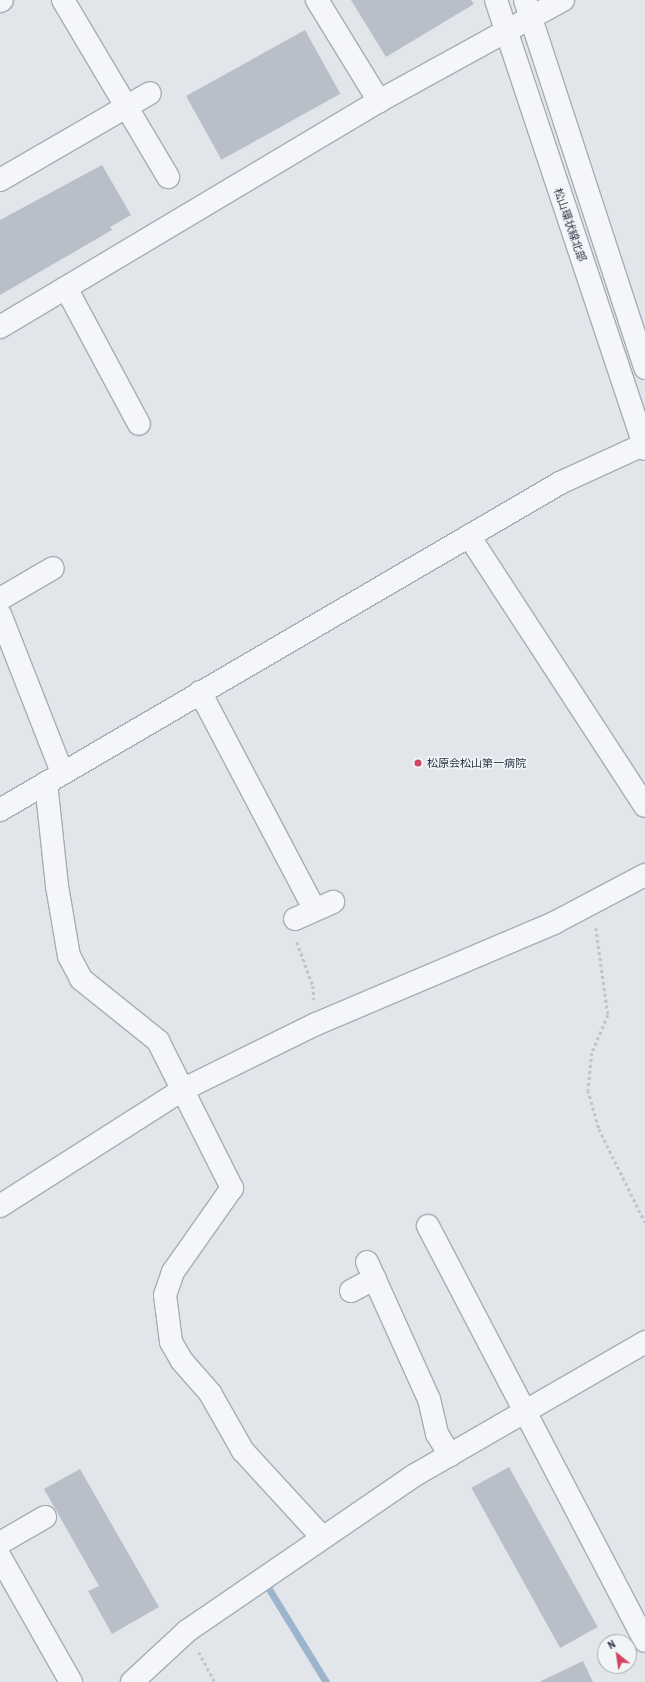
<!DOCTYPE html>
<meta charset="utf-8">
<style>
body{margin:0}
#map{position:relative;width:645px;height:1682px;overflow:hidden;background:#e2e6eb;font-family:"Archivo Narrow","Noto Sans JP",sans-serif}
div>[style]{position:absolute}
.stream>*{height:7px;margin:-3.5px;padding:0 3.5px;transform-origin:3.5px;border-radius:3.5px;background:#9cb5cc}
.building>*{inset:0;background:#b9bfc9;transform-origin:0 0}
.path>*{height:2.5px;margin-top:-1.25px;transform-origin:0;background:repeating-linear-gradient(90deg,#c0c4ca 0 3px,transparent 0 6px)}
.roads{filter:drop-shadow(1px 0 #a7adb6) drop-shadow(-1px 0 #a7adb6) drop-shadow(0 1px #a7adb6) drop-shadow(0 -1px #a7adb6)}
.minor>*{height:22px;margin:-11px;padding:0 11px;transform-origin:11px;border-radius:11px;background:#f5f6f9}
.dots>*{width:11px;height:11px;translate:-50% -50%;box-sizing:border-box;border:2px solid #f2f5f8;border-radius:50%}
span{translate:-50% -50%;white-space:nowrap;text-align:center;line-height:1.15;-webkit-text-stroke:3px #f2f5f8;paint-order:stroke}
.street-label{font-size:11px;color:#293444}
.poi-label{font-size:11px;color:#293444}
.left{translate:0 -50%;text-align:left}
.north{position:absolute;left:597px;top:1634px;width:40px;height:40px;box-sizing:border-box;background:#f2f5f8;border:1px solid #a2a8b0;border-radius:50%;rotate:330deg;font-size:11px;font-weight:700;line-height:16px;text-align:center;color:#293444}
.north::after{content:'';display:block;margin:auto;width:14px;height:18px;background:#d4435f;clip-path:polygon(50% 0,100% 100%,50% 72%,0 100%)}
</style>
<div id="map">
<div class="stream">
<div style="left:269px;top:1589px;width:109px;rotate:58.5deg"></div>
</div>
<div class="building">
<div style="clip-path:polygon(351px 0,471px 0,474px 4px,386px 57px)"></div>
<div style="left:305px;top:30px;width:73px;height:136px;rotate:61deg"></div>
<div style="clip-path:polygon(102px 165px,131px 215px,110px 227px,112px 230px,0 295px,0 220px)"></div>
<div style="left:509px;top:1467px;width:183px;height:43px;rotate:61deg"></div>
<div style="clip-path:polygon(80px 1469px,159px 1607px,112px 1634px,88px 1591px,99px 1586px,44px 1489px)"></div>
<div style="clip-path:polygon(583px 1661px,593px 1682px,539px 1682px)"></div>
</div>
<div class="path">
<div style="left:596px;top:928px;width:88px;rotate:82.1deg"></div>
<div style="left:608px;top:1015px;width:41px;rotate:112.8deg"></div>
<div style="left:592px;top:1053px;width:37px;rotate:96deg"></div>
<div style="left:588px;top:1090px;width:41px;rotate:74.2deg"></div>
<div style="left:599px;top:1129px;width:104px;rotate:63.7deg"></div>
<div style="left:297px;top:942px;width:47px;rotate:70deg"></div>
<div style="left:313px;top:986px;width:14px;rotate:86deg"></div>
<div style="left:199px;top:1652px;width:34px;rotate:62deg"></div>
</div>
<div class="roads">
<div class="minor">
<div style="left:63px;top:0;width:206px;rotate:59.3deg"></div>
<div style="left:317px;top:0;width:119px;rotate:58.5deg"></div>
<div style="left:496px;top:0;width:473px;rotate:71.6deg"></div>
<div style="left:525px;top:0;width:387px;rotate:71.9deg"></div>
<div style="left:0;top:1px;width:2px;rotate:-27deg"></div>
<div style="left:0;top:180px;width:173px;rotate:-30.1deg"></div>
<div style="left:66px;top:288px;width:154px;rotate:61.8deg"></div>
<div style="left:0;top:327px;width:441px;rotate:-30.8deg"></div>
<div style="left:379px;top:101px;width:210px;rotate:-28.8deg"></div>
<div style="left:469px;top:536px;width:322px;rotate:56.9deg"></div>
<div style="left:0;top:599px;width:61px;rotate:-30.3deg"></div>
<div style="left:0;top:614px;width:170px;rotate:68.6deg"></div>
<div style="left:200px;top:692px;width:246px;rotate:62.2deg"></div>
<div style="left:46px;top:783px;width:104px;rotate:83.9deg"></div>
<div style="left:57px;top:886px;width:71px;rotate:80.3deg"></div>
<div style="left:69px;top:956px;width:26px;rotate:62deg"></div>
<div style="left:81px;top:979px;width:99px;rotate:38.8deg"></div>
<div style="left:158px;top:1041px;width:165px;rotate:63.3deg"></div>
<div style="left:232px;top:1188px;width:103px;rotate:125.1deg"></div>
<div style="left:173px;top:1272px;width:24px;rotate:109deg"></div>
<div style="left:165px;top:1295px;width:47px;rotate:82.7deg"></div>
<div style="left:171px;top:1342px;width:22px;rotate:60deg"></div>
<div style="left:182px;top:1361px;width:43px;rotate:48.8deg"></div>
<div style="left:210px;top:1393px;width:67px;rotate:60.4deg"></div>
<div style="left:243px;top:1451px;width:117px;rotate:47.4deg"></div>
<div style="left:0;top:810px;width:648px;rotate:-30.28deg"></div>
<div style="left:560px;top:483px;width:94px;rotate:-24.6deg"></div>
<div style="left:295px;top:919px;width:42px;rotate:-24.1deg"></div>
<div style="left:0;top:1206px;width:218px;rotate:-32.5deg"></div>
<div style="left:184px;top:1089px;width:147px;rotate:-26.2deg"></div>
<div style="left:316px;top:1024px;width:259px;rotate:-23deg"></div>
<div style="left:554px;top:923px;width:103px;rotate:-27.8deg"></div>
<div style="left:428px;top:1226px;width:468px;rotate:62.4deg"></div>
<div style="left:367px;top:1262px;width:150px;rotate:65.7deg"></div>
<div style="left:429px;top:1399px;width:36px;rotate:77deg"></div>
<div style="left:437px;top:1434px;width:25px;rotate:58deg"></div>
<div style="left:351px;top:1291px;width:27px;rotate:-28deg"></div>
<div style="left:0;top:1543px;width:52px;rotate:-30deg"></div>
<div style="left:0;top:1557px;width:144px;rotate:60.4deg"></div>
<div style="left:132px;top:1682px;width:75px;rotate:-42.8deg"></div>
<div style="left:187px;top:1631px;width:276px;rotate:-34.4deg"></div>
<div style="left:415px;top:1475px;width:266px;rotate:-30deg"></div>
</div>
</div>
<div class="dots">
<div style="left:418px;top:763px;background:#d4435f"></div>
</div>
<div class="street-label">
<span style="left:570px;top:225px;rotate:71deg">松山環状線北部</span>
</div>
<div class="poi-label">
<span class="left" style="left:427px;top:763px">松原会松山第一病院</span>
</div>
<div class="north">N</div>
</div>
